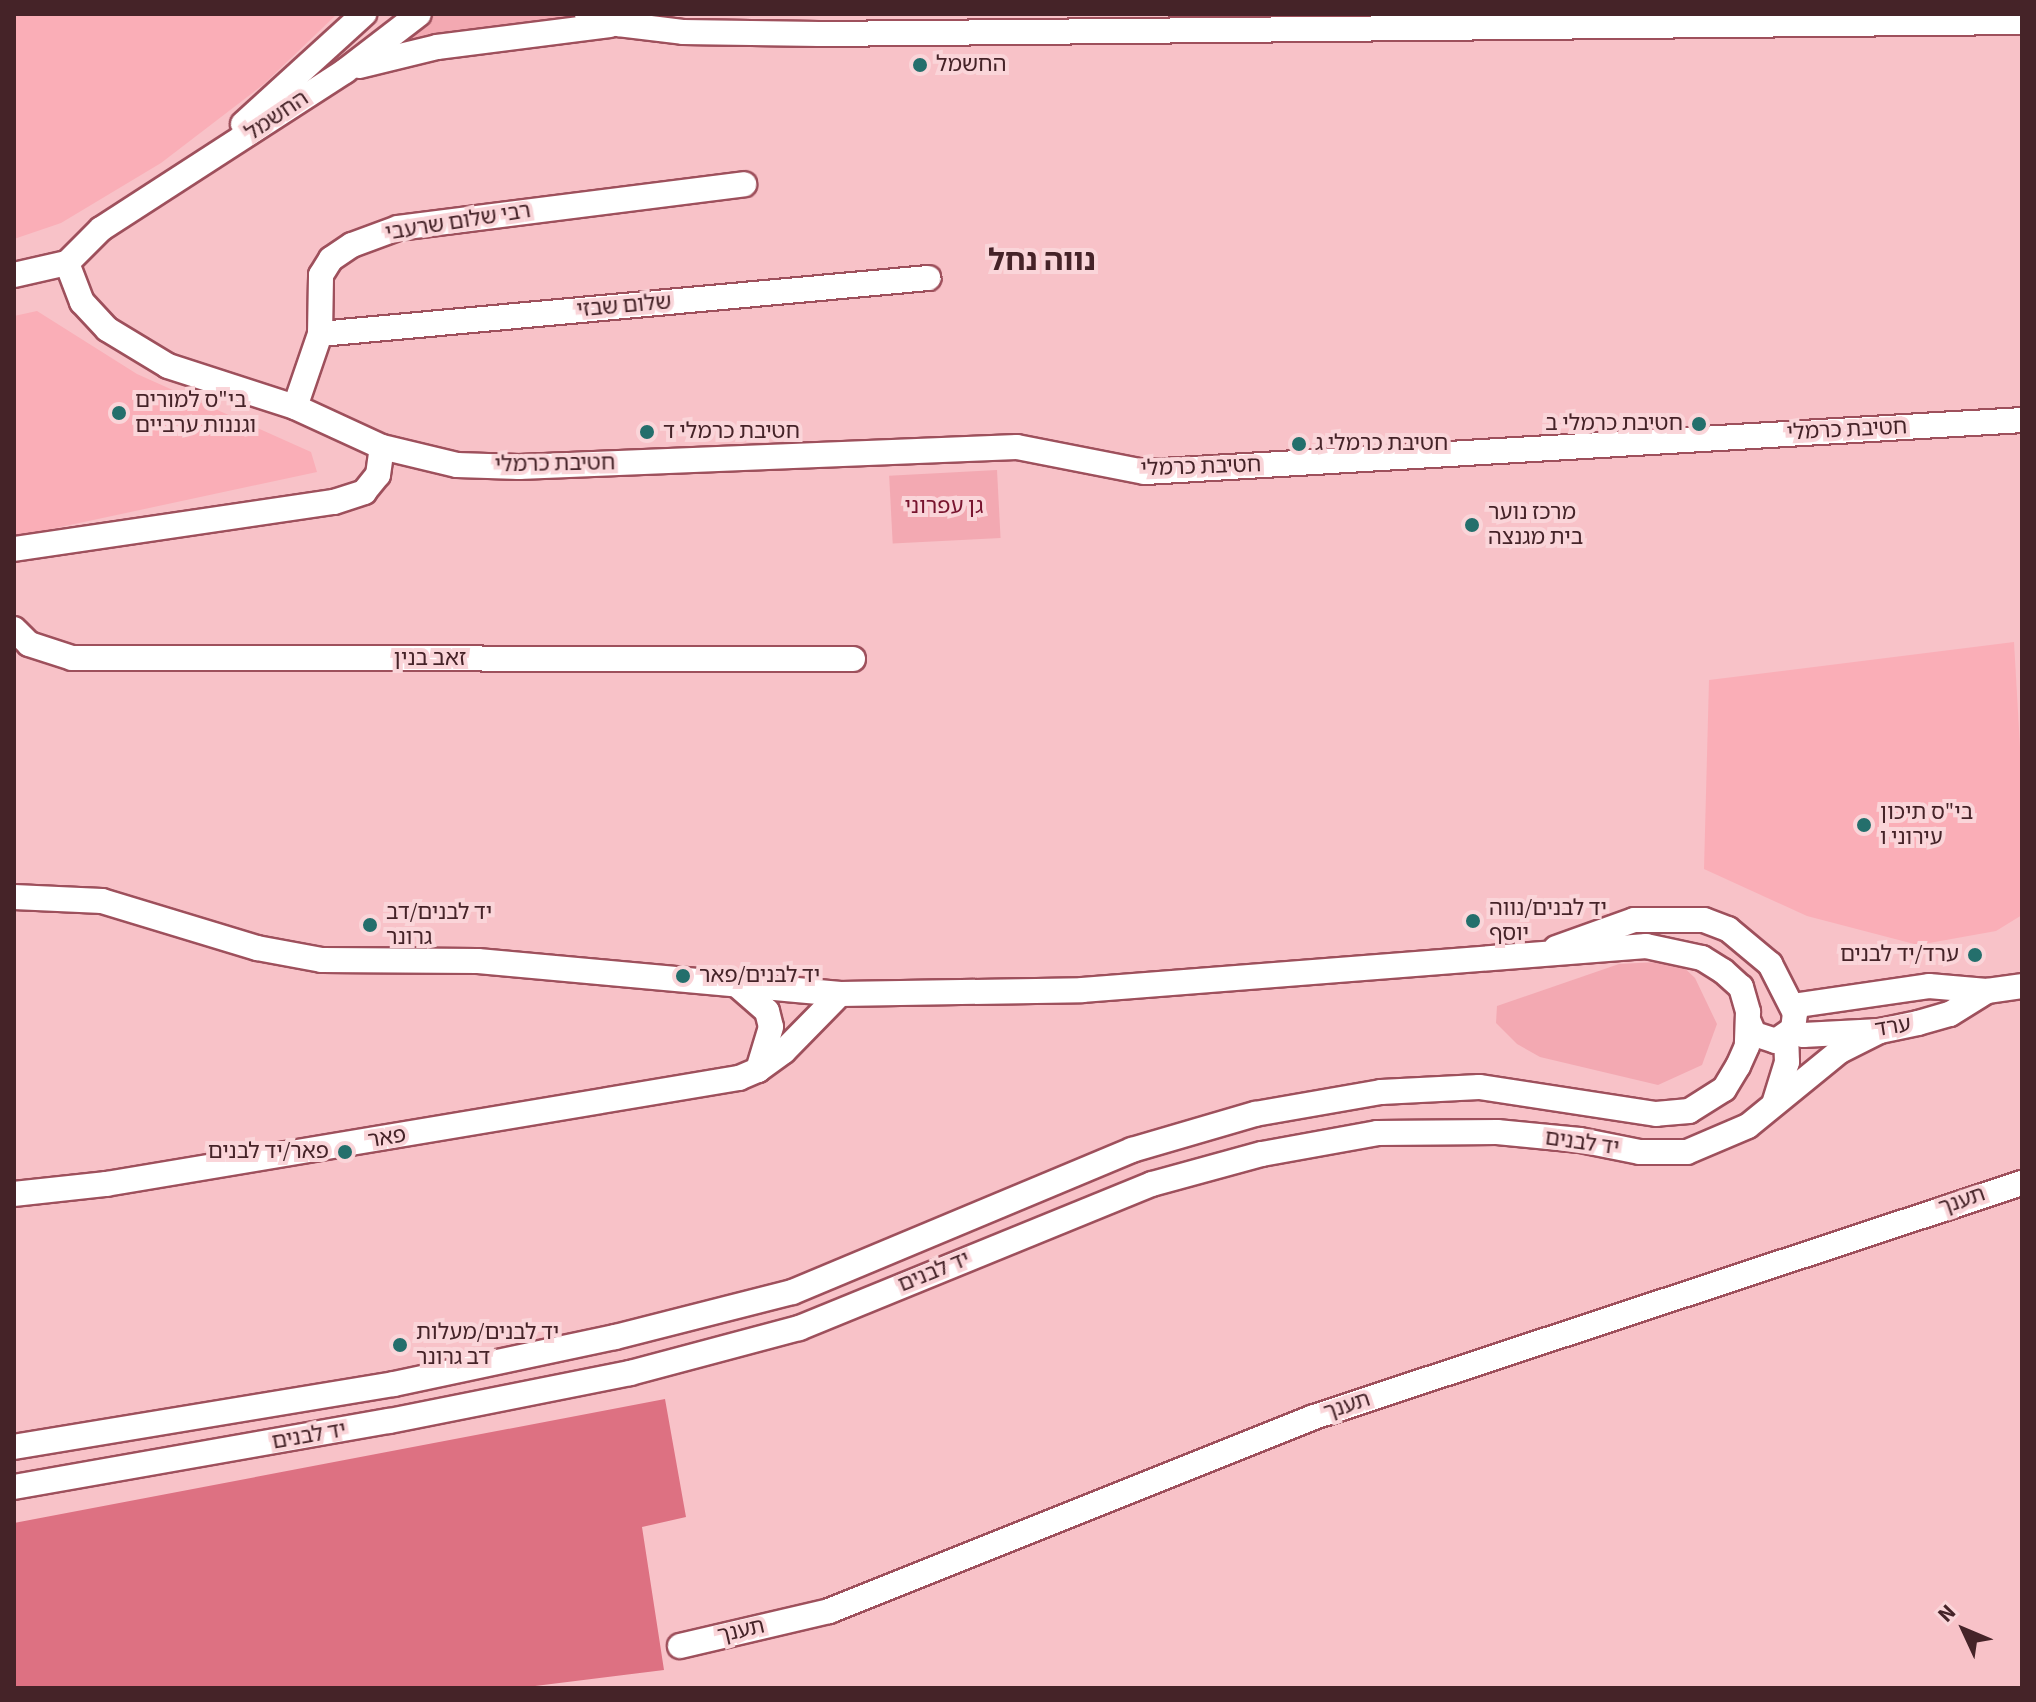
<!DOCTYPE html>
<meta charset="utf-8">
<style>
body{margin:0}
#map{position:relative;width:2036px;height:1702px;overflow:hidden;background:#f8c2c8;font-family:"Source Sans 3","Noto Sans Hebrew",sans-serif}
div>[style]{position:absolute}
.built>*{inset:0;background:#faaeb7}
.green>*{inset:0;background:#f3a9b2;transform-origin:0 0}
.forest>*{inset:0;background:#dd7182}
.roads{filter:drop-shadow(2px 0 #9e505c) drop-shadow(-2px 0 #9e505c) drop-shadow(0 2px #9e505c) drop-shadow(0 -2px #9e505c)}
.minor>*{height:24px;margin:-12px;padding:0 12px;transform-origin:12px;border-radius:12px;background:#fff}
.dots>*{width:22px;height:22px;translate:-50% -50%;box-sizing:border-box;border:4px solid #fad5d9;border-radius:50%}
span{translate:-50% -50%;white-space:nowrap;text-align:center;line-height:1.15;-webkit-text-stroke:8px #fad5d9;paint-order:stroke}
.poi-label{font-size:22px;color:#452328}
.left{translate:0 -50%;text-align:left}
.right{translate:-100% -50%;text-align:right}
.street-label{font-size:22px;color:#452328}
.park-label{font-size:22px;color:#78142f}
.district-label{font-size:30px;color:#452328;font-weight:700}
.frame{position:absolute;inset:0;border:16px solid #452328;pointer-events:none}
.north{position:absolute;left:1924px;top:1590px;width:80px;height:80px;-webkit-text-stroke:6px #fad5d9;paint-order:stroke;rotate:314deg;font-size:22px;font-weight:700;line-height:32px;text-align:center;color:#452328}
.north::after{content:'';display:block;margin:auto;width:28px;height:36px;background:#452328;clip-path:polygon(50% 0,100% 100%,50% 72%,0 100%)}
</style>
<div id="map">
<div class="built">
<div style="clip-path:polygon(14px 14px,337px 14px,264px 84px,161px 163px,61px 223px,14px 239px)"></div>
<div style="clip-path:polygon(37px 311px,137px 374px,311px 452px,317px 472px,14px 537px,14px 316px)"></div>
<div style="clip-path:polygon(2014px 642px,2022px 782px,2022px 915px,1996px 931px,1918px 945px,1807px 916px,1704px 869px,1709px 680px)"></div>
</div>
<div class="green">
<div style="clip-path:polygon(430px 14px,566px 14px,571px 16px,570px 21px,379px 52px)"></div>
<div style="left:997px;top:470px;width:68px;height:108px;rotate:87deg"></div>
<div style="clip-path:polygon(1677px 961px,1695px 978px,1717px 1024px,1702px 1065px,1658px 1085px,1540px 1057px,1517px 1044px,1496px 1023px,1497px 1006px,1619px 964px)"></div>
</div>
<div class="forest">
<div style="clip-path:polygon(665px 1399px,686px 1517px,642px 1527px,664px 1670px,519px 1688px,14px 1688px,14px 1523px)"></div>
</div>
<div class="roads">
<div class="minor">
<div style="left:587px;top:14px;width:33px;rotate:18deg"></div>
<div style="left:618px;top:24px;width:65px;rotate:7deg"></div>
<div style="left:683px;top:32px;width:136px;rotate:0.8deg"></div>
<div style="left:819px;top:34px;width:1203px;rotate:-0.57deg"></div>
<div style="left:359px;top:66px;width:80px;rotate:-13.7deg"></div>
<div style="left:437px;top:47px;width:174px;rotate:-7.2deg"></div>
<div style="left:243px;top:124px;width:164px;rotate:-42.3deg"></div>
<div style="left:67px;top:263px;width:42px;rotate:69deg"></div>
<div style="left:82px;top:302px;width:37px;rotate:47deg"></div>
<div style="left:107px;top:329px;width:71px;rotate:31.2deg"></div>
<div style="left:168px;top:366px;width:133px;rotate:17.9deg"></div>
<div style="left:295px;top:407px;width:96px;rotate:24.7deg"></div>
<div style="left:382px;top:447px;width:77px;rotate:13.5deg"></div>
<div style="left:457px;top:465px;width:62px;rotate:1.8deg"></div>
<div style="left:519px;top:467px;width:498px;rotate:-2.3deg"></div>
<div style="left:1017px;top:447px;width:130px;rotate:11.1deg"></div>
<div style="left:1145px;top:472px;width:879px;rotate:-3.39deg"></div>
<div style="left:14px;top:275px;width:54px;rotate:-12.8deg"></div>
<div style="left:67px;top:263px;width:48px;rotate:-45deg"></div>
<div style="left:101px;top:229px;width:291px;rotate:-32.9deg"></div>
<div style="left:345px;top:71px;width:93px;rotate:-37.6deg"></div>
<div style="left:320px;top:334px;width:611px;rotate:-5.26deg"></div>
<div style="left:295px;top:407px;width:77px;rotate:-71.1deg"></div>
<div style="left:320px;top:334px;width:59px;rotate:-89deg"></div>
<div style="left:321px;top:275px;width:19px;rotate:-58deg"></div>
<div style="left:331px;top:259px;width:25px;rotate:-34deg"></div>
<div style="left:352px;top:245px;width:49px;rotate:-20.3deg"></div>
<div style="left:398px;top:228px;width:349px;rotate:-7.2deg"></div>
<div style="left:14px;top:549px;width:323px;rotate:-8.4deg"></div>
<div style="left:334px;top:502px;width:32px;rotate:-18deg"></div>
<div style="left:364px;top:492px;width:22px;rotate:-51deg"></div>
<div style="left:378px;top:475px;width:28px;rotate:-82deg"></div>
<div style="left:14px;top:629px;width:21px;rotate:45deg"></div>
<div style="left:29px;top:644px;width:45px;rotate:18deg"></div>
<div style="left:72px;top:658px;width:781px;rotate:0.07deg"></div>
<div style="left:14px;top:897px;width:88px;rotate:2.6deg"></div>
<div style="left:102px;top:901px;width:162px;rotate:16.9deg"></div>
<div style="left:257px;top:948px;width:66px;rotate:10.5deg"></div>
<div style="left:322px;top:960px;width:156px;rotate:0.4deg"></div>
<div style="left:478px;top:961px;width:364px;rotate:5.2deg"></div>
<div style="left:840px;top:994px;width:242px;rotate:-0.9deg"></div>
<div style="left:1082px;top:990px;width:566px;rotate:-4.46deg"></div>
<div style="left:1646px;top:946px;width:57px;rotate:12.1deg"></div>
<div style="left:1702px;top:958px;width:25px;rotate:32deg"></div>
<div style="left:1723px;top:971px;width:24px;rotate:42deg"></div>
<div style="left:1741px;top:987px;width:26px;rotate:74deg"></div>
<div style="left:1748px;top:1012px;width:34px;rotate:92deg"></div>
<div style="left:1747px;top:1046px;width:22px;rotate:114deg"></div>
<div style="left:1738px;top:1066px;width:27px;rotate:121deg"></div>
<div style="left:1724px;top:1089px;width:41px;rotate:147.8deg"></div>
<div style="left:1689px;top:1111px;width:33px;rotate:175deg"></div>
<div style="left:1656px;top:1114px;width:179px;rotate:-171.3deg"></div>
<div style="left:1479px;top:1087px;width:98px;rotate:177.1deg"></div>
<div style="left:1381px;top:1092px;width:128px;rotate:170.1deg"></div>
<div style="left:1255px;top:1114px;width:128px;rotate:163.7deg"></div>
<div style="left:1132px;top:1150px;width:368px;rotate:157.3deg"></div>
<div style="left:792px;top:1292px;width:183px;rotate:165.7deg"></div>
<div style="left:615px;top:1337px;width:226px;rotate:168deg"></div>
<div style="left:394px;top:1384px;width:385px;rotate:170.6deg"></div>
<div style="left:1556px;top:948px;width:83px;rotate:-19.7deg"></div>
<div style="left:1634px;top:920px;width:70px"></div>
<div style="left:1704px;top:920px;width:26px;rotate:21deg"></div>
<div style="left:1728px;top:929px;width:55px;rotate:39.8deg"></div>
<div style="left:1770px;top:964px;width:55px;rotate:63deg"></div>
<div style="left:1795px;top:1013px;width:16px;rotate:97deg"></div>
<div style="left:1793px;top:1029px;width:21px;rotate:145deg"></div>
<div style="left:1776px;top:1041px;width:23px;rotate:-162deg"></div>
<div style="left:1754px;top:1034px;width:15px;rotate:-113deg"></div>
<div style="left:738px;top:986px;width:38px;rotate:41deg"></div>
<div style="left:767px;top:1011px;width:16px;rotate:76deg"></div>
<div style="left:771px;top:1027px;width:45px;rotate:106.8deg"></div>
<div style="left:1792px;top:1006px;width:138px;rotate:-8.3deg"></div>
<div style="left:1929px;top:986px;width:58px;rotate:4.9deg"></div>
<div style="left:1987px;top:991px;width:35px;rotate:-8deg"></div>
<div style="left:1791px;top:1031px;width:13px;rotate:18deg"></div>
<div style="left:1803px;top:1035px;width:77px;rotate:-3deg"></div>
<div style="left:1880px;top:1031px;width:39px;rotate:-12deg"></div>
<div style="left:1918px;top:1023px;width:33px;rotate:-16deg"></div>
<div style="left:1950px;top:1014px;width:44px;rotate:-31.9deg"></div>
<div style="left:1774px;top:1104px;width:44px;rotate:-72.8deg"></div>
<div style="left:1787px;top:1062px;width:25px;rotate:-92deg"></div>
<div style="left:14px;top:1194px;width:93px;rotate:-6.2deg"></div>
<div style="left:106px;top:1184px;width:642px;rotate:-9.51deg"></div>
<div style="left:739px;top:1078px;width:21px;rotate:-23deg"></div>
<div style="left:758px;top:1070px;width:32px;rotate:-36deg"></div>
<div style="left:784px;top:1051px;width:80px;rotate:-45.5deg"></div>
<div style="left:14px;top:1487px;width:382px;rotate:-10deg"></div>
<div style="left:390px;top:1421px;width:245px;rotate:-11.3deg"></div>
<div style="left:630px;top:1373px;width:175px;rotate:-14.9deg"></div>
<div style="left:799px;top:1328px;width:381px;rotate:-22.2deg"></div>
<div style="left:1152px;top:1184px;width:114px;rotate:-15.3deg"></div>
<div style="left:1262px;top:1154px;width:117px;rotate:-10.3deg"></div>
<div style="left:1377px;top:1133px;width:120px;rotate:-0.5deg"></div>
<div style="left:1497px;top:1132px;width:83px;rotate:5.5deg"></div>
<div style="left:1580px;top:1140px;width:61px;rotate:11.3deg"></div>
<div style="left:1640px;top:1152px;width:47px"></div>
<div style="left:1687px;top:1152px;width:66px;rotate:-23.1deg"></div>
<div style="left:1748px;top:1126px;width:119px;rotate:-39.2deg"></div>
<div style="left:1840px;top:1051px;width:45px;rotate:-26.6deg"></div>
<div style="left:680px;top:1646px;width:153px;rotate:-13.2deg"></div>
<div style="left:829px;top:1611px;width:522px;rotate:-21.8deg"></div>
<div style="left:1314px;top:1417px;width:746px;rotate:-18.29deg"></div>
</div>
</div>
<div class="dots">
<div style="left:920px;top:65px;background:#246f6c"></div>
<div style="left:119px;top:413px;background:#246f6c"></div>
<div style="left:1699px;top:424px;background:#246f6c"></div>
<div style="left:647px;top:432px;background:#246f6c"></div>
<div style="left:1299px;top:444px;background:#246f6c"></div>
<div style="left:1472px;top:525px;background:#246f6c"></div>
<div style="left:1864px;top:825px;background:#246f6c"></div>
<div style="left:1473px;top:921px;background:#246f6c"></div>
<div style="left:370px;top:925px;background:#246f6c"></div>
<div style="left:1975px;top:955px;background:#246f6c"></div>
<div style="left:683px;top:976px;background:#246f6c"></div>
<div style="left:345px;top:1152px;background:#246f6c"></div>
<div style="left:400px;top:1345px;background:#246f6c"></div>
</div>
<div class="poi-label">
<span class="left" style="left:936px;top:65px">החשמל</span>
<span class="left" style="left:135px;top:413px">בי"ס למורים<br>וגננות ערביים</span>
<span class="right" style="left:1683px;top:424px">חטיבת כרמלי ב</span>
<span class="left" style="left:663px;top:432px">חטיבת כרמלי ד</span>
<span class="left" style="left:1315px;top:444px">חטיבת כרמלי ג</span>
<span class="left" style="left:1488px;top:525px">מרכז נוער<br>בית מגנצה</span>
<span class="left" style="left:1880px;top:825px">בי"ס תיכון<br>עירוני ו</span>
<span class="left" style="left:1489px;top:921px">יד לבנים/נווה<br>יוסף</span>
<span class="left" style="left:386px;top:925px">יד לבנים/דב<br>גרונר</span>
<span class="right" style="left:1959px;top:955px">ערד/יד לבנים</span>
<span class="left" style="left:699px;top:976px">יד לבנים/פאר</span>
<span class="right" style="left:329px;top:1152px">פאר/יד לבנים</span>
<span class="left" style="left:416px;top:1345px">יד לבנים/מעלות<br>דב גרונר</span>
</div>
<div class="street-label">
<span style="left:277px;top:116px;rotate:-34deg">החשמל</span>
<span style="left:458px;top:222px;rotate:-9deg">רבי שלום שרעבי</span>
<span style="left:624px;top:306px;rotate:-5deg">שלום שבזי</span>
<span style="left:1847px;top:430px;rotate:-3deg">חטיבת כרמלי</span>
<span style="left:555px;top:464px;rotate:-1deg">חטיבת כרמלי</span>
<span style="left:1201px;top:467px;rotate:-2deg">חטיבת כרמלי</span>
<span style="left:430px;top:659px">זאב בנין</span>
<span style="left:1893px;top:1027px;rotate:-9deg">ערד</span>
<span style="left:387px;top:1138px;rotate:-9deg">פאר</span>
<span style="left:1582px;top:1143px;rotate:8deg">יד לבנים</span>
<span style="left:1962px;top:1201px;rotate:-19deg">תענך</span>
<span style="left:934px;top:1272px;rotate:-22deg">יד לבנים</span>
<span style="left:1347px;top:1406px;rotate:-18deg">תענך</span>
<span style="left:309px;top:1436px;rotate:-10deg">יד לבנים</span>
<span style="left:741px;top:1631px;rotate:-13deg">תענך</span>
</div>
<div class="park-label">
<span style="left:944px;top:507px">גן עפרוני</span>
</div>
<div class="district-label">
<span style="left:1042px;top:261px">נווה נחל</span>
</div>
<div class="frame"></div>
<div class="north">N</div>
</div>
